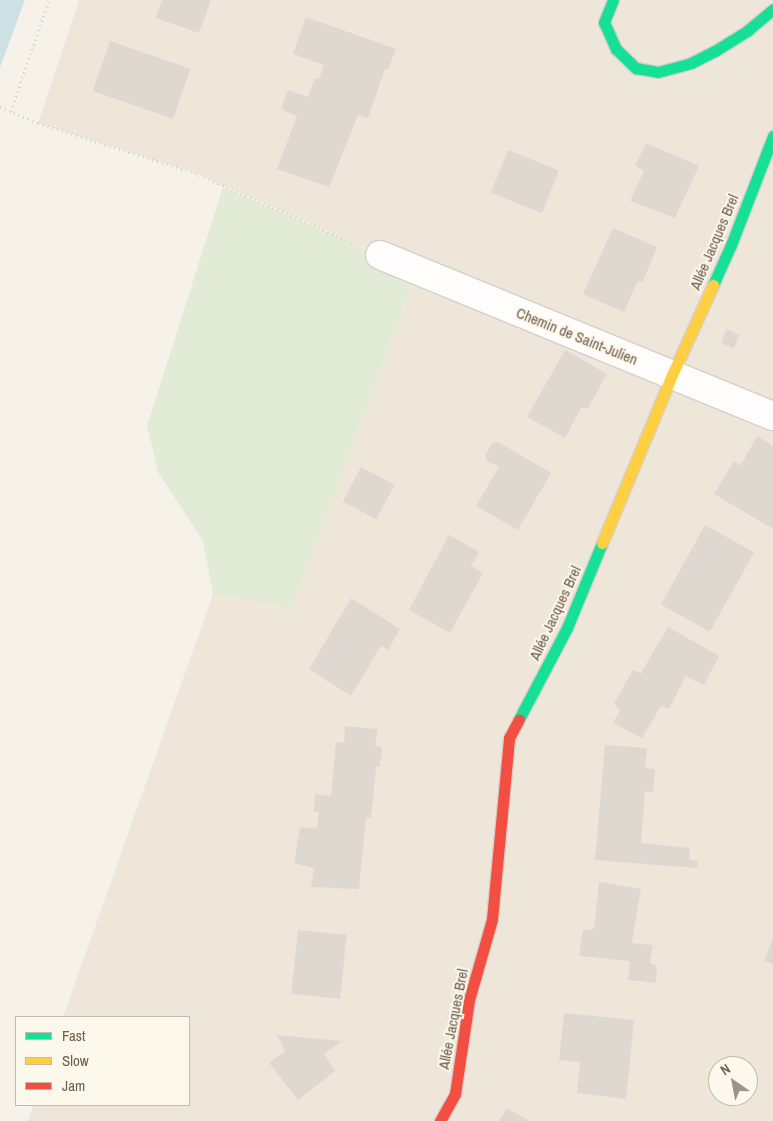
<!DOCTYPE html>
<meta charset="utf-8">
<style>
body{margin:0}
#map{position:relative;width:773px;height:1121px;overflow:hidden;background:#f6f2ea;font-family:"Archivo Narrow",sans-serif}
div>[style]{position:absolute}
.residential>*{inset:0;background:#eee6d8}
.green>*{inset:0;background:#e1ebd6}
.water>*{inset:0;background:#cde0e4}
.building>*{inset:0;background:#dfd8d0;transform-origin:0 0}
.path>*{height:3px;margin-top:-1.5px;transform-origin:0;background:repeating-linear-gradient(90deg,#d7d1cb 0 1px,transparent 0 5px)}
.roads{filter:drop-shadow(1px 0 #d5cfc9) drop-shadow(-1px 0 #d5cfc9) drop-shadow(0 1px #d5cfc9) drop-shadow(0 -1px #d5cfc9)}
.street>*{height:28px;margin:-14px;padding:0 14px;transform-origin:14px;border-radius:14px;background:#fefdfc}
.fast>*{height:11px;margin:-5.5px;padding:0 5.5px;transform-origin:5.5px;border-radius:5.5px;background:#16e098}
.slow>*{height:11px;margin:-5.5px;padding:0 5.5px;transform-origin:5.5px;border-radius:5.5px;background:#ffcf43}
.jam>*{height:11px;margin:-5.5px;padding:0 5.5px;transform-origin:5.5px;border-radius:5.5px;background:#f24e42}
span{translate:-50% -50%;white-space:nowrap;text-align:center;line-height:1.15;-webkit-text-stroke:4px #fdf8ec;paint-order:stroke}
.street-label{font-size:15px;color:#715e4d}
.legend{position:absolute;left:15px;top:1016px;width:175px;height:90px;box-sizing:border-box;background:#fdf8ec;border:1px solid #c5baac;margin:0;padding:6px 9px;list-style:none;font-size:15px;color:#715e4d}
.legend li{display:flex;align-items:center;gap:10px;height:25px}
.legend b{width:25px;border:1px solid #c5baac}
.north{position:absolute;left:708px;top:1056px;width:50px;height:50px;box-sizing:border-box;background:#fdf8ec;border:1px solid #c5baac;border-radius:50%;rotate:327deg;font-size:14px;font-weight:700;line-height:20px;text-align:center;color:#715e4d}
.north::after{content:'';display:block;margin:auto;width:18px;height:22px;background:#a09284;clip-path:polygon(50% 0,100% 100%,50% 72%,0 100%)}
</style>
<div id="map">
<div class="residential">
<div style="clip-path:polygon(evenodd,79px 0,773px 0,773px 1121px,28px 1121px,33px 1105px,189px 1105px,189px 1017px,63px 1017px,213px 594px,292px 606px,417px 271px,195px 173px,38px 123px,79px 0,718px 1066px,748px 1066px,748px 1096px,718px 1096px,718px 1066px)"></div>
</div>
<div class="green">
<div style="clip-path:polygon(223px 187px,417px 271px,292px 607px,213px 594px,203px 541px,158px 472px,147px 426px)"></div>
</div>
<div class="water">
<div style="clip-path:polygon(0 0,25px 0,0 67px)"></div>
</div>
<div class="building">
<div style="clip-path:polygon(162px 0,211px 0,199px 33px,156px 18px)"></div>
<div style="clip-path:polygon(306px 17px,396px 49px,388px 70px,385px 69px,368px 118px,358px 115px,329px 187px,277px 169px,297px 116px,281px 109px,288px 90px,308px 97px,315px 78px,319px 79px,324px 65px,293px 54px)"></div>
<div style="left:110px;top:41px;width:85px;height:53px;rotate:19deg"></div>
<div style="clip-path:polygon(646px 143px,699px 166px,675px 218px,630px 201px,644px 171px,635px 166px)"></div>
<div style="left:508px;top:150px;width:55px;height:46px;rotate:22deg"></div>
<div style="clip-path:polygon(613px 228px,657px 247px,643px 281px,637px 282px,624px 312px,583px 294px)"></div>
<div style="left:727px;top:329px;width:14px;height:15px;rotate:25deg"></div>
<div style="clip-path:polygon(565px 350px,607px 374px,588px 408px,581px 408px,565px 438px,527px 417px)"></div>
<div style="clip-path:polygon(757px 436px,773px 446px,773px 529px,714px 494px,734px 461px,741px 465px)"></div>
<div style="clip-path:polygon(498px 442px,551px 473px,518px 530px,476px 506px,499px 467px,487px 461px,485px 455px,492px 444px)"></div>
<div style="left:361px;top:467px;width:38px;height:39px;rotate:28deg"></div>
<div style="left:705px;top:525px;width:56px;height:91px;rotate:29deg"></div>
<div style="clip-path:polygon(449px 535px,479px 552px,471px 566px,483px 573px,450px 633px,409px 610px)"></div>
<div style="clip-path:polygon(351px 598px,400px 629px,388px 650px,381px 646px,351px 696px,309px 669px)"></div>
<div style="clip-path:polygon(668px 627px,719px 656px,704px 685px,686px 676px,669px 709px,661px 706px,642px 738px,613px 723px,620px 711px,614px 703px,633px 670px,641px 673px)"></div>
<div style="clip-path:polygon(345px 726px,378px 729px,375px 746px,382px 747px,380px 767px,376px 767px,371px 818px,366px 817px,359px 889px,311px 887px,314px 868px,294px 863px,300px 827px,317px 829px,319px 812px,314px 812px,315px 794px,331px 796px,336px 742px,344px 743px)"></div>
<div style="clip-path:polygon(605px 745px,647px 748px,645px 768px,655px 769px,653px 792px,645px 791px,641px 843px,690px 848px,689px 860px,698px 861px,697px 868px,595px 860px)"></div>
<div style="clip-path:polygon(599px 882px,641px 889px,632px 943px,653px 945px,650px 963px,657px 966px,656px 983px,628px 980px,630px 961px,579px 956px,583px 930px,594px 929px)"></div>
<div style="left:298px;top:930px;width:49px;height:64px;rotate:6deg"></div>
<div style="clip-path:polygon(773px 938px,773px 964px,764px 961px)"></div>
<div style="clip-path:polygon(564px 1013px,634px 1020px,626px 1099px,577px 1093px,580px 1062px,559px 1060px)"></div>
<div style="clip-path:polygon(277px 1035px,342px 1041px,324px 1054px,335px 1071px,298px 1100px,269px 1063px,285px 1051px)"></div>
<div style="clip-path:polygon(507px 1108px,530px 1121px,499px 1121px)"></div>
</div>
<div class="path">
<div style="left:0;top:107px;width:41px;rotate:22.8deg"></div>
<div style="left:38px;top:123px;width:165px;rotate:17.7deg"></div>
<div style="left:195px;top:173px;width:171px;rotate:23.9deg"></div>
<div style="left:11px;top:111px;width:117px;rotate:-71.1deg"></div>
</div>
<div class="roads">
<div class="street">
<div style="left:380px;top:255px;width:425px;rotate:22.3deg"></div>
</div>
<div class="fast">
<div style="left:613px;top:0;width:24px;rotate:112deg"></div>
<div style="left:604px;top:22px;width:30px;rotate:66deg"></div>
<div style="left:616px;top:49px;width:28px;rotate:44deg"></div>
<div style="left:636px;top:68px;width:22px;rotate:10deg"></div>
<div style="left:658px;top:72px;width:34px;rotate:-15deg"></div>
<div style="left:691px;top:63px;width:27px;rotate:-27deg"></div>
<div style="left:715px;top:51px;width:38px;rotate:-32deg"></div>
<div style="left:747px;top:31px;width:34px;rotate:-40deg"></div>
<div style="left:713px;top:285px;width:44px;rotate:-65.8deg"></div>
<div style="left:731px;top:245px;width:117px;rotate:-68.9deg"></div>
<div style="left:519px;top:719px;width:103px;rotate:-62.2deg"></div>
<div style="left:567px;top:628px;width:92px;rotate:-67.6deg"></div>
</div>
<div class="slow">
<div style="left:602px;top:543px;width:182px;rotate:-67.4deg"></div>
<div style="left:672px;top:375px;width:99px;rotate:-65.5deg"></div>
</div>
<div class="jam">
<div style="left:440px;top:1121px;width:31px;rotate:-61deg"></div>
<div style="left:455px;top:1094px;width:95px;rotate:-81.5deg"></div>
<div style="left:469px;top:1000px;width:84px;rotate:-74.1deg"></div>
<div style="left:492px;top:919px;width:182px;rotate:-84.6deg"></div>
<div style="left:509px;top:738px;width:21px;rotate:-62deg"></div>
</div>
</div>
<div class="street-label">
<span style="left:714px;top:242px;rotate:-67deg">Allée Jacques Brel</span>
<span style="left:577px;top:336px;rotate:22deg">Chemin de Saint-Julien</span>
<span style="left:555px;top:613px;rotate:-65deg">Allée Jacques Brel</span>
<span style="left:453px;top:1019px;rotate:-79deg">Allée Jacques Brel</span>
</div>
<ul class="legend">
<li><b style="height:6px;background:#16e098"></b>Fast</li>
<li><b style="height:6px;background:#ffcf43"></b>Slow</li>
<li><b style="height:6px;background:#f24e42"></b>Jam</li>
</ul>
<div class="north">N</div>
</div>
